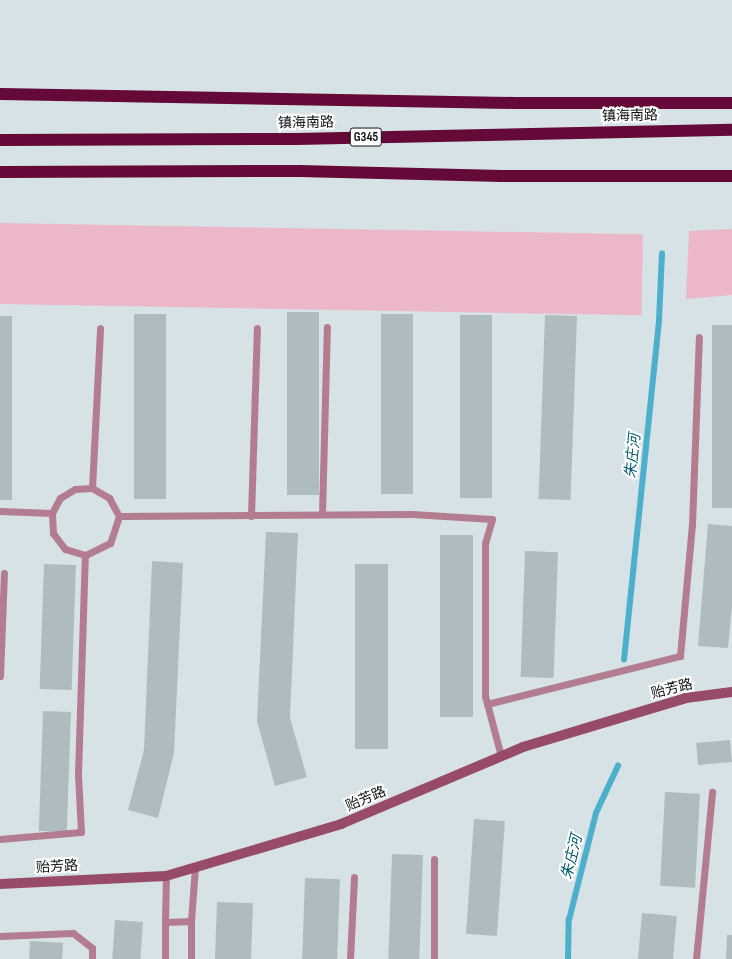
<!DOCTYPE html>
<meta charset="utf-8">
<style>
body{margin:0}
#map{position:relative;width:732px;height:959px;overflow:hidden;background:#d6e2e6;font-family:"Sofia Sans Condensed","Noto Sans SC",sans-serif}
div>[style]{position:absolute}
.green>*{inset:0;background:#edb7ca;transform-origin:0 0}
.stream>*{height:5.5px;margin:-2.75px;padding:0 2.75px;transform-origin:2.75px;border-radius:2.75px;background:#4dafca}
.building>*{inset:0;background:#afbcbf;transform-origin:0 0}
.lane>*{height:7px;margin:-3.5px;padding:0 3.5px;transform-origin:3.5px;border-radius:3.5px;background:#b37c90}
.secondary>*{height:10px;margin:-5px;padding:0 5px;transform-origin:5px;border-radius:5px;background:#984b69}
.highway>*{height:12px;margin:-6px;padding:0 6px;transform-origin:6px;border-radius:6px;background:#640938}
span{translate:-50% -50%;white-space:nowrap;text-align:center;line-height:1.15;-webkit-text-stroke:4px #fff;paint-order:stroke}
.shield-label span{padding:1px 3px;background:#fff;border:1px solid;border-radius:3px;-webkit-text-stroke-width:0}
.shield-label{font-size:13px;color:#0d1213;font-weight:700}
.street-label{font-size:14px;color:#0d1213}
.water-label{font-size:15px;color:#025a6d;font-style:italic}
</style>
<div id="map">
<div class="green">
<div style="left:0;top:223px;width:643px;height:81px;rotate:1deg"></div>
<div style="clip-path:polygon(732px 229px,732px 295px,686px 299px,689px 231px)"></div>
</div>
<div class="stream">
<div style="left:624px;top:660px;width:342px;rotate:-84.1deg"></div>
<div style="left:659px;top:320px;width:66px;rotate:-87.4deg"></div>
<div style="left:568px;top:959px;width:39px;rotate:-89deg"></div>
<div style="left:569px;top:920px;width:110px;rotate:-75.8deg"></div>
<div style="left:596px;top:813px;width:52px;rotate:-64.9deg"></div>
</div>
<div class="building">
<div style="left:287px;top:312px;width:32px;height:183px"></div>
<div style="left:134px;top:314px;width:32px;height:185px"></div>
<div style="left:381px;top:314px;width:32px;height:180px"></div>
<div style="left:460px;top:315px;width:32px;height:183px"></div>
<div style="left:545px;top:315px;width:32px;height:184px;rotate:2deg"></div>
<div style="left:0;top:316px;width:12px;height:184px"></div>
<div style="left:712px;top:325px;width:20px;height:183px"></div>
<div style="clip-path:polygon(708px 524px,732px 526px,732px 606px,728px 648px,698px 646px)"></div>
<div style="clip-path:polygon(266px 532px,298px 533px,290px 718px,307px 777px,275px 786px,257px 721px)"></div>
<div style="left:440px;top:535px;width:33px;height:182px"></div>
<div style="left:525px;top:551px;width:33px;height:126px;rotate:2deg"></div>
<div style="clip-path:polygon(152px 561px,183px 563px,174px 753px,158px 818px,128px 810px,144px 750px)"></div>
<div style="left:44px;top:564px;width:32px;height:125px;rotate:2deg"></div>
<div style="left:355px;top:564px;width:33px;height:185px"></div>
<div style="left:43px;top:711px;width:28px;height:120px;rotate:2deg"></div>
<div style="left:730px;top:740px;width:22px;height:34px;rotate:85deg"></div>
<div style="left:665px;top:792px;width:35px;height:94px;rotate:3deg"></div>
<div style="left:474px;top:819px;width:31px;height:115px;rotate:4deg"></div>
<div style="left:392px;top:854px;width:31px;height:105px;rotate:2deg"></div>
<div style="left:305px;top:878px;width:35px;height:81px;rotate:2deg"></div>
<div style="left:217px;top:902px;width:36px;height:57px;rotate:2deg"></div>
<div style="left:642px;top:913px;width:35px;height:46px;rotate:5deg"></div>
<div style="left:115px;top:920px;width:28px;height:39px;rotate:4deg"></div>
<div style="clip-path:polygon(727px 935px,732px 935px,732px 959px,726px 959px)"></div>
<div style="left:30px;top:941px;width:33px;height:18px;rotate:3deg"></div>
</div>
<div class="lane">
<div style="left:92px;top:488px;width:20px;rotate:30deg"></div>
<div style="left:109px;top:498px;width:21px;rotate:61deg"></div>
<div style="left:119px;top:516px;width:28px;rotate:108deg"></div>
<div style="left:110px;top:543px;width:28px;rotate:154deg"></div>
<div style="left:85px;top:555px;width:21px;rotate:-163deg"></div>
<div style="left:65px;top:549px;width:20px;rotate:-127deg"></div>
<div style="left:53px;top:533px;width:20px;rotate:-93deg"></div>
<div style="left:52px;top:513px;width:17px;rotate:-62deg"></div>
<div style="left:60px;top:498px;width:17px;rotate:-31deg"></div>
<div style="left:75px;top:489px;width:17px;rotate:-3deg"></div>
<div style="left:92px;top:488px;width:160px;rotate:-87.1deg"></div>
<div style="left:0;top:511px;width:52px;rotate:2.2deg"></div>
<div style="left:322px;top:514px;width:187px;rotate:-88.5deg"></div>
<div style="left:119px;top:516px;width:293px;rotate:-0.4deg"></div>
<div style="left:412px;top:514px;width:80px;rotate:3.6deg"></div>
<div style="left:492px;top:519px;width:25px;rotate:106deg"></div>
<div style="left:485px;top:543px;width:153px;rotate:90deg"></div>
<div style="left:485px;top:696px;width:62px;rotate:75.1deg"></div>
<div style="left:251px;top:516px;width:188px;rotate:-88.2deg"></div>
<div style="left:0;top:676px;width:103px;rotate:-87.8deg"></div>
<div style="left:487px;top:704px;width:199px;rotate:-14deg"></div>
<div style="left:680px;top:656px;width:132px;rotate:-84.8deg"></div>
<div style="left:692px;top:525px;width:188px;rotate:-87.9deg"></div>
<div style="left:0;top:839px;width:81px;rotate:-4.9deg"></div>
<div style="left:81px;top:832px;width:58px;rotate:-93deg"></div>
<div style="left:78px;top:774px;width:219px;rotate:-88.2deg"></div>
<div style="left:191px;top:921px;width:55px;rotate:-85.8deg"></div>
<div style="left:165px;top:922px;width:46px;rotate:-88.8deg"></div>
<div style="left:0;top:936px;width:73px;rotate:-2.4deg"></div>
<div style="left:73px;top:933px;width:24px;rotate:38deg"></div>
<div style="left:92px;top:948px;width:11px;rotate:90deg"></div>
<div style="left:165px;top:959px;width:37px;rotate:-90deg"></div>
<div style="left:165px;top:922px;width:26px;rotate:-2deg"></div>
<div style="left:191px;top:921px;width:38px;rotate:90deg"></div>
<div style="left:350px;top:959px;width:82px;rotate:-87.2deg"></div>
<div style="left:434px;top:959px;width:100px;rotate:-90deg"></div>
<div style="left:696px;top:959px;width:168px;rotate:-84.5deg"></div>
</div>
<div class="secondary">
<div style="left:0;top:884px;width:166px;rotate:-2.8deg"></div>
<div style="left:166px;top:876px;width:183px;rotate:-16.5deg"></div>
<div style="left:341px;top:824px;width:198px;rotate:-22.9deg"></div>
<div style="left:523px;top:747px;width:170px;rotate:-16.7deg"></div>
<div style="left:686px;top:698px;width:46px;rotate:-7.4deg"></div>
</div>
<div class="highway">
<div style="left:0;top:94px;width:515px;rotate:1deg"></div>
<div style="left:515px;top:103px;width:217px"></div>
<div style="left:0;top:140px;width:296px;rotate:-0.2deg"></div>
<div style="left:296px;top:139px;width:436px;rotate:-1.2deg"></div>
<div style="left:0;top:172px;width:299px;rotate:-0.2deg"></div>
<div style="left:299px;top:171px;width:203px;rotate:1.4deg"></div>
<div style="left:502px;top:176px;width:230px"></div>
</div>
<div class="shield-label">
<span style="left:366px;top:137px">G345</span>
</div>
<div class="street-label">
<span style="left:630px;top:116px;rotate:-1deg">镇海南路</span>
<span style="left:306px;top:123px;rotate:-1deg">镇海南路</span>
<span style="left:672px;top:689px;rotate:-14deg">贻芳路</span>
<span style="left:366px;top:799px;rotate:-23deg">贻芳路</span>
<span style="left:57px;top:867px;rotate:-3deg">贻芳路</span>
</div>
<div class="water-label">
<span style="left:633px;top:456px;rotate:-84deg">朱庄河</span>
<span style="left:572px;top:857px;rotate:-76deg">朱庄河</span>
</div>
</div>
